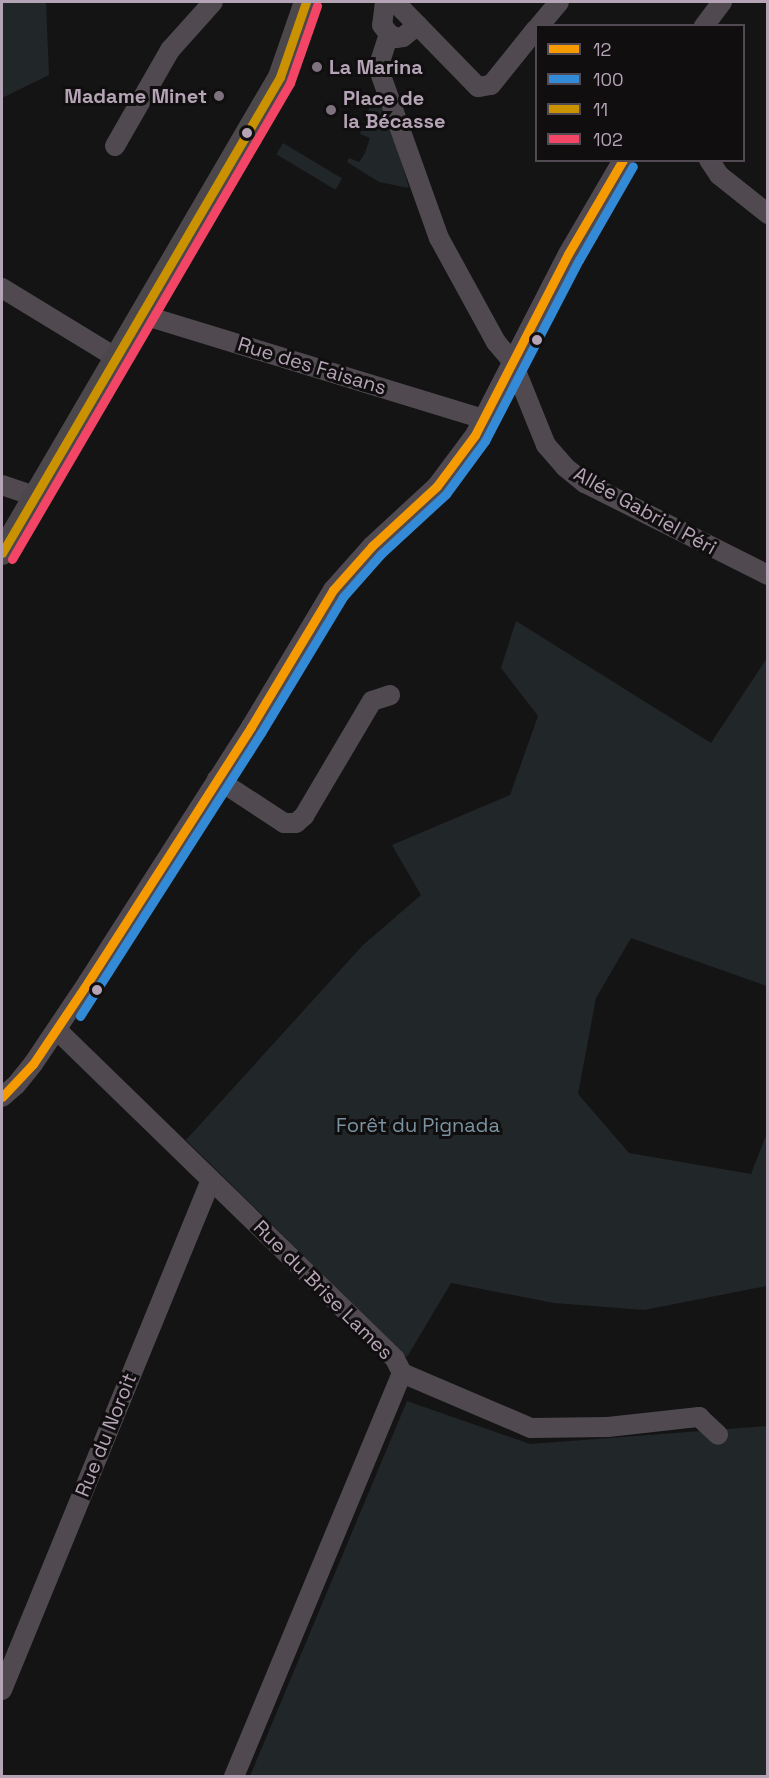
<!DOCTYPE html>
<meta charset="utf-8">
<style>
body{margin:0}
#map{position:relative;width:769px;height:1778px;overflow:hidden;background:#141414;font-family:"Space Grotesk",sans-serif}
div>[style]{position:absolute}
.green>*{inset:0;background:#212629;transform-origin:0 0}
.minor>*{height:20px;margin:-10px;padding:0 10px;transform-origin:10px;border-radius:10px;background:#504a50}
.major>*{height:24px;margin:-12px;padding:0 12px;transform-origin:12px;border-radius:12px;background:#4b474a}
.bus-1>*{height:9px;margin:-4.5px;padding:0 4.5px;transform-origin:4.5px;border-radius:4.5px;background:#f59a00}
.bus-2>*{height:9px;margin:-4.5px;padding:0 4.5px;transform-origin:4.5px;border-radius:4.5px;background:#338bd7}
.bus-3>*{height:9px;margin:-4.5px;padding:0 4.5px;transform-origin:4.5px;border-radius:4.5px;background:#ca9200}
.bus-4>*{height:9px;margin:-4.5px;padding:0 4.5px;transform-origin:4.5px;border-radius:4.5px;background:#f34667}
.dots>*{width:16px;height:16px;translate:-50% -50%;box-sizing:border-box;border:3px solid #100e0f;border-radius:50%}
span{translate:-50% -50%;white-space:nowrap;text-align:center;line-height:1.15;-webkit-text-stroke:6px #100e0f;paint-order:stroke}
.poi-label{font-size:20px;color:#b5a4b6;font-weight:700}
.left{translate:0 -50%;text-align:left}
.right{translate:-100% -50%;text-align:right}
.street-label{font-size:20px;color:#b5a4b6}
.park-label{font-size:20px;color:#7a93a1}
.frame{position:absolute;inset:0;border:3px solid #b5a4b6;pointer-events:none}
.legend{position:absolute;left:535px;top:24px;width:210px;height:138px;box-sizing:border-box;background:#100e0f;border:2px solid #524a52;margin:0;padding:8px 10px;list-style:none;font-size:18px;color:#b5a4b6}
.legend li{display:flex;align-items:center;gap:12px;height:30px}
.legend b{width:30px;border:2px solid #524a52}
</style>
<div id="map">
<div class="green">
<div style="clip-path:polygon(2px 2px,46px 2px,49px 75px,2px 98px)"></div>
<div style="clip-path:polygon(381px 93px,409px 188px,379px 182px,347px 162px,349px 158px,359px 162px,365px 153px,370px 138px,360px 134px,373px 98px)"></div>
<div style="left:283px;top:143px;width:69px;height:13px;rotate:31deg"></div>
<div style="clip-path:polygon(516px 621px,711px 743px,767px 658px,767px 986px,631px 938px,596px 998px,578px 1094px,629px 1153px,751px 1174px,767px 1133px,767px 1286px,644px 1310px,554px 1303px,451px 1283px,407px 1357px,186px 1140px,363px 945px,421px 895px,392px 845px,510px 795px,538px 716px,501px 668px)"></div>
<div style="clip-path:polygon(407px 1401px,530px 1444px,767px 1426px,767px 1776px,250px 1776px)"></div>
</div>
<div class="minor">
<div style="left:385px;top:2px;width:23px;rotate:97deg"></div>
<div style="left:382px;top:25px;width:11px;rotate:52deg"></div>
<div style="left:389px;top:34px;width:8px;rotate:30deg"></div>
<div style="left:396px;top:38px;width:7px;rotate:-8deg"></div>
<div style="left:403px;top:37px;width:19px;rotate:-39deg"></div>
<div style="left:395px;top:2px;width:119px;rotate:45.7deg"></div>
<div style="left:478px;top:87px;width:13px;rotate:-9deg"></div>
<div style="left:491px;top:85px;width:72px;rotate:-51.2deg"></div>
<div style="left:539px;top:26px;width:31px;rotate:-50deg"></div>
<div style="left:704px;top:26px;width:30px;rotate:-53deg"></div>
<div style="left:389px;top:34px;width:35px;rotate:108deg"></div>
<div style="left:378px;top:67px;width:182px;rotate:70.4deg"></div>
<div style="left:439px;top:238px;width:119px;rotate:61.3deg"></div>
<div style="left:496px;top:342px;width:25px;rotate:50deg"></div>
<div style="left:512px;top:361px;width:91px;rotate:68deg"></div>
<div style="left:546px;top:445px;width:29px;rotate:49deg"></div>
<div style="left:565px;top:467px;width:26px;rotate:39deg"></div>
<div style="left:585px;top:483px;width:205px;rotate:26.7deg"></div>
<div style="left:115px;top:146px;width:111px;rotate:-60.2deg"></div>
<div style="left:170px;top:50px;width:64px;rotate:-48.1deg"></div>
<div style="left:709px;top:160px;width:18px;rotate:56deg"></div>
<div style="left:719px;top:175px;width:63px;rotate:38.5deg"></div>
<div style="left:2px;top:288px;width:132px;rotate:31.4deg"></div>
<div style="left:140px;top:314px;width:360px;rotate:17deg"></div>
<div style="left:2px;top:485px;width:34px;rotate:19deg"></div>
<div style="left:217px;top:779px;width:80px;rotate:33.3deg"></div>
<div style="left:284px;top:823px;width:12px"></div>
<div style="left:296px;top:823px;width:11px;rotate:-41deg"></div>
<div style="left:304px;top:816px;width:134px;rotate:-59.4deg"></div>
<div style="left:372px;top:701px;width:19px;rotate:-18deg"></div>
<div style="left:57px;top:1030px;width:472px;rotate:44.2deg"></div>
<div style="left:395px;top:1359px;width:16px;rotate:63deg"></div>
<div style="left:402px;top:1373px;width:437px;rotate:112.6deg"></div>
<div style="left:2px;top:1097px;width:18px;rotate:-41deg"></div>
<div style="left:16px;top:1085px;width:27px;rotate:-51deg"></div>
<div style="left:33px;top:1064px;width:99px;rotate:-56.1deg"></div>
<div style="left:88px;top:982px;width:303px;rotate:-57.4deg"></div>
<div style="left:251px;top:727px;width:160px;rotate:-59.1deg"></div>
<div style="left:333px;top:590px;width:59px;rotate:-48.4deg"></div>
<div style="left:372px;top:546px;width:88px;rotate:-42.7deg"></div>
<div style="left:437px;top:486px;width:64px;rotate:-53.3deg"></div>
<div style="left:475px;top:435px;width:203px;rotate:-62.8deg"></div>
<div style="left:568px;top:254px;width:109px;rotate:-59.7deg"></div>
<div style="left:402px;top:1373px;width:140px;rotate:23.1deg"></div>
<div style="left:531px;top:1428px;width:77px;rotate:-0.7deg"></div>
<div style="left:608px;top:1427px;width:92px;rotate:-6.3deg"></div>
<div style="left:699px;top:1417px;width:26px;rotate:43deg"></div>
<div style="left:2px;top:1690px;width:551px;rotate:-67.72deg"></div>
</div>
<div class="major">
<div style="left:2px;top:553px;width:551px;rotate:-59.71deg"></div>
<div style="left:280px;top:77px;width:79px;rotate:-70.9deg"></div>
</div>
<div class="bus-1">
<div style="left:2px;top:1097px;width:45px;rotate:-46.8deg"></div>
<div style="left:33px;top:1064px;width:99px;rotate:-56.1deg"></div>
<div style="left:88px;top:982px;width:303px;rotate:-57.4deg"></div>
<div style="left:251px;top:727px;width:160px;rotate:-59.1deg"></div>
<div style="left:333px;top:590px;width:59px;rotate:-48.4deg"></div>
<div style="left:372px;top:546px;width:88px;rotate:-42.7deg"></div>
<div style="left:437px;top:486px;width:64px;rotate:-53.3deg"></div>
<div style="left:475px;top:435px;width:203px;rotate:-62.8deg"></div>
<div style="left:568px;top:254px;width:109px;rotate:-59.7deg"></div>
</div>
<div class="bus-2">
<div style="left:80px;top:1016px;width:336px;rotate:-57.4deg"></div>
<div style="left:261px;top:733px;width:159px;rotate:-58.9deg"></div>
<div style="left:343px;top:597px;width:57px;rotate:-48.5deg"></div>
<div style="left:381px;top:554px;width:88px;rotate:-42.7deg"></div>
<div style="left:446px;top:494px;width:66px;rotate:-53.7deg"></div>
<div style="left:485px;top:441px;width:204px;rotate:-62.6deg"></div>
<div style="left:579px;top:260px;width:108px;rotate:-60.1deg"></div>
</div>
<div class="bus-3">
<div style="left:2px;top:553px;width:551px;rotate:-59.71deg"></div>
<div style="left:280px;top:77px;width:79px;rotate:-70.9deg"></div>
</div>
<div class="bus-4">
<div style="left:12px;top:559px;width:551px;rotate:-59.71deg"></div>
<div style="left:290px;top:83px;width:82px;rotate:-70.7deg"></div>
</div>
<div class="dots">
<div style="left:317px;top:67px;background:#7d727d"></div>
<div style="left:219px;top:96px;background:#7d727d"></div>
<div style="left:331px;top:110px;background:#7d727d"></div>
<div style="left:247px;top:133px;background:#b5a4b6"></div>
<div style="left:537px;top:340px;background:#b5a4b6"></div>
<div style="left:97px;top:990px;background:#b5a4b6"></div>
</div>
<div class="poi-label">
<span class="left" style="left:329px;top:67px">La Marina</span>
<span class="right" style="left:207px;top:96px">Madame Minet</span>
<span class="left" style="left:343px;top:110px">Place de<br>la Bécasse</span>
</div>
<div class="street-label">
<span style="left:312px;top:366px;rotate:17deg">Rue des Faisans</span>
<span style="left:645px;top:511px;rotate:29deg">Allée Gabriel Péri</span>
<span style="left:323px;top:1290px;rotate:45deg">Rue du Brise Lames</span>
<span style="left:106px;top:1435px;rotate:-68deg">Rue du Noroit</span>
</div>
<div class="park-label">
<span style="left:418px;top:1125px">Forêt du Pignada</span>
</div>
<div class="frame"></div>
<ul class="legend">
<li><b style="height:8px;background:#f59a00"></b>12</li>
<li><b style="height:8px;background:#338bd7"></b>100</li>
<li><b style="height:8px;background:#ca9200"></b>11</li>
<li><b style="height:8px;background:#f34667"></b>102</li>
</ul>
</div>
